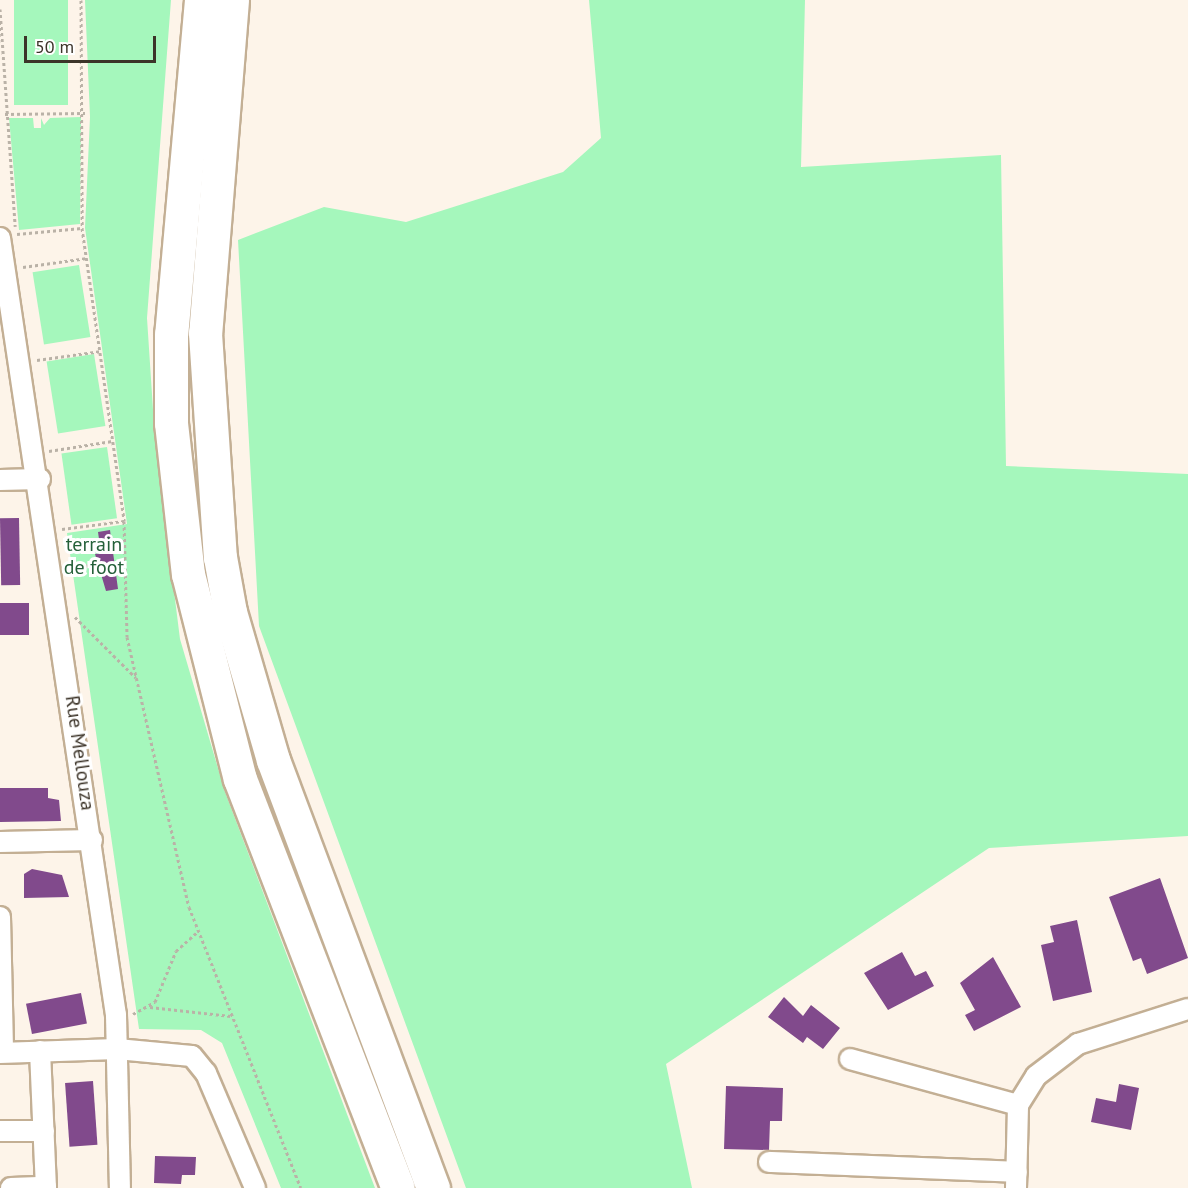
<!DOCTYPE html>
<style>
body{margin:0}
#map{position:relative;width:1188px;height:1188px;overflow:hidden;background:#fdf4e9;font-family:"PT Sans",sans-serif}
div>[style]{position:absolute}
.green>*{inset:0;background:#a5f7bc;transform-origin:0 0}
.building>*{inset:0;background:#814a8c;transform-origin:0 0}
.path>*{height:3px;margin-top:-1.5px;transform-origin:0;background:repeating-linear-gradient(90deg,#bab2a7 0 3px,transparent 0 6px)}
.roads{filter:drop-shadow(2px 0 #c3af94) drop-shadow(-2px 0 #c3af94) drop-shadow(0 2px #c3af94) drop-shadow(0 -2px #c3af94)}
.street>*{height:20px;margin:-10px;padding:0 10px;transform-origin:10px;border-radius:10px;background:#fff}
.highway>*{height:33px;margin:-16.5px;padding:0 16.5px;transform-origin:16.5px;border-radius:16.5px;background:#fff}
span{translate:-50% -50%;white-space:nowrap;text-align:center;line-height:1.15;-webkit-text-stroke:6px #fff;paint-order:stroke}
.park-label{font-size:20px;color:#246039}
.street-label{font-size:20px;color:#3c3429}
.scale{position:absolute;left:24px;top:36px;width:132px;height:27px;box-sizing:border-box;border:3px solid #3c3429;border-top:0;padding-left:8px;font-size:18px;line-height:21px;white-space:nowrap;color:#3c3429;-webkit-text-stroke:4px #fff;paint-order:stroke}
</style>
<div id="map">
<div class="green">
<div style="left:14px;top:0;width:54px;height:105px"></div>
<div style="clip-path:polygon(85px 0,171px 0,147px 318px,155px 440px,180px 639px,225px 792px,375px 1188px,281px 1188px,222px 1043px,201px 1030px,139px 1029px,67px 533px,127px 524px,85px 228px,90px 117px)"></div>
<div style="clip-path:polygon(589px 0,805px 0,801px 167px,1001px 155px,1006px 466px,1188px 474px,1188px 836px,989px 848px,666px 1064px,692px 1188px,466px 1188px,259px 626px,238px 240px,324px 207px,406px 222px,563px 172px,601px 138px)"></div>
<div style="clip-path:polygon(81px 117px,80px 224px,19px 230px,9px 118px,33px 118px,34px 128px,41px 128px,41px 118px,44px 125px,50px 118px)"></div>
<div style="left:79px;top:265px;width:73px;height:47px;rotate:81deg"></div>
<div style="left:94px;top:354px;width:73px;height:48px;rotate:81deg"></div>
<div style="left:107px;top:447px;width:72px;height:46px;rotate:82deg"></div>
</div>
<div class="building">
<div style="left:19px;top:518px;width:67px;height:19px;rotate:89deg"></div>
<div style="clip-path:polygon(110px 530px,118px 589px,106px 591px,95px 554px,101px 553px,98px 532px)"></div>
<div style="left:29px;top:603px;width:32px;height:29px;rotate:90deg"></div>
<div style="clip-path:polygon(0 788px,48px 788px,48px 798px,59px 800px,61px 821px,0 822px)"></div>
<div style="clip-path:polygon(32px 869px,62px 875px,69px 897px,24px 898px,24px 874px)"></div>
<div style="clip-path:polygon(1160px 878px,1188px 958px,1147px 974px,1141px 958px,1133px 961px,1109px 897px)"></div>
<div style="clip-path:polygon(1077px 920px,1092px 992px,1053px 1001px,1041px 945px,1054px 942px,1050px 926px)"></div>
<div style="clip-path:polygon(902px 952px,915px 976px,926px 971px,934px 986px,888px 1010px,864px 973px)"></div>
<div style="clip-path:polygon(993px 957px,1021px 1007px,974px 1031px,965px 1015px,975px 1010px,960px 983px)"></div>
<div style="left:81px;top:993px;width:31px;height:56px;rotate:79deg"></div>
<div style="clip-path:polygon(784px 997px,803px 1016px,811px 1005px,840px 1028px,823px 1049px,807px 1037px,803px 1043px,768px 1017px)"></div>
<div style="left:93px;top:1081px;width:64px;height:28px;rotate:86deg"></div>
<div style="clip-path:polygon(1119px 1084px,1139px 1088px,1131px 1130px,1091px 1122px,1096px 1098px,1116px 1102px)"></div>
<div style="clip-path:polygon(726px 1086px,783px 1088px,782px 1121px,770px 1121px,769px 1150px,724px 1149px)"></div>
<div style="clip-path:polygon(155px 1156px,196px 1157px,195px 1175px,182px 1175px,181px 1184px,154px 1183px)"></div>
</div>
<div class="path">
<div style="left:81px;top:0;width:228px;rotate:89.7deg"></div>
<div style="left:82px;top:228px;width:296px;rotate:81.8deg"></div>
<div style="left:124px;top:521px;width:116px;rotate:88.5deg"></div>
<div style="left:127px;top:637px;width:277px;rotate:77.1deg"></div>
<div style="left:189px;top:907px;width:302px;rotate:68.3deg"></div>
<div style="left:0;top:9px;width:218px;rotate:86deg"></div>
<div style="left:5px;top:114px;width:80px;rotate:-0.7deg"></div>
<div style="left:17px;top:234px;width:65px;rotate:-5.3deg"></div>
<div style="left:23px;top:267px;width:65px;rotate:-8deg"></div>
<div style="left:37px;top:360px;width:65px;rotate:-8deg"></div>
<div style="left:49px;top:451px;width:64px;rotate:-9deg"></div>
<div style="left:62px;top:529px;width:63px;rotate:-7.4deg"></div>
<div style="left:67px;top:568px;width:23px;rotate:-7deg"></div>
<div style="left:75px;top:617px;width:86px;rotate:45deg"></div>
<div style="left:150px;top:1007px;width:81px;rotate:6.3deg"></div>
<div style="left:133px;top:1014px;width:25px;rotate:-29deg"></div>
<div style="left:155px;top:1002px;width:55px;rotate:-67.6deg"></div>
<div style="left:176px;top:951px;width:28px;rotate:-42deg"></div>
</div>
<div class="roads">
<div class="street">
<div style="left:0;top:238px;width:786px;rotate:81.51deg"></div>
<div style="left:116px;top:1015px;width:173px;rotate:88.7deg"></div>
<div style="left:0;top:480px;width:40px;rotate:-1.4deg"></div>
<div style="left:0;top:842px;width:92px;rotate:-1.2deg"></div>
<div style="left:0;top:917px;width:135px;rotate:88.7deg"></div>
<div style="left:40px;top:1051px;width:137px;rotate:87.5deg"></div>
<div style="left:0;top:1053px;width:117px;rotate:-2deg"></div>
<div style="left:117px;top:1049px;width:75px;rotate:5.3deg"></div>
<div style="left:192px;top:1056px;width:22px;rotate:51deg"></div>
<div style="left:206px;top:1073px;width:125px;rotate:66.9deg"></div>
<div style="left:850px;top:1059px;width:174px;rotate:15.3deg"></div>
<div style="left:0;top:1131px;width:44px"></div>
<div style="left:769px;top:1162px;width:248px;rotate:2.3deg"></div>
<div style="left:11px;top:1188px;width:35px;rotate:-2deg"></div>
<div style="left:1016px;top:1188px;width:83px;rotate:-88.6deg"></div>
<div style="left:1018px;top:1105px;width:34px;rotate:-58deg"></div>
<div style="left:1036px;top:1076px;width:53px;rotate:-37.3deg"></div>
<div style="left:1078px;top:1044px;width:115px;rotate:-17.7deg"></div>
</div>
<div class="highway">
<div style="left:201px;top:0;width:335px;rotate:95.1deg"></div>
<div style="left:171px;top:334px;width:89px;rotate:90deg"></div>
<div style="left:171px;top:423px;width:152px;rotate:83.6deg"></div>
<div style="left:188px;top:574px;width:211px;rotate:75.8deg"></div>
<div style="left:240px;top:779px;width:438px;rotate:68.9deg"></div>
<div style="left:232px;top:0;width:334px;rotate:94.6deg"></div>
<div style="left:205px;top:333px;width:225px;rotate:86.2deg"></div>
<div style="left:220px;top:557px;width:56px;rotate:79.7deg"></div>
<div style="left:230px;top:612px;width:154px;rotate:73.8deg"></div>
<div style="left:273px;top:760px;width:457px;rotate:69.5deg"></div>
</div>
</div>
<div class="park-label">
<span style="left:94px;top:556px">terrain<br>de foot</span>
</div>
<div class="street-label">
<span style="left:80px;top:753px;rotate:82deg">Rue Mellouza</span>
</div>
<div class="scale">50 m</div>
</div>
